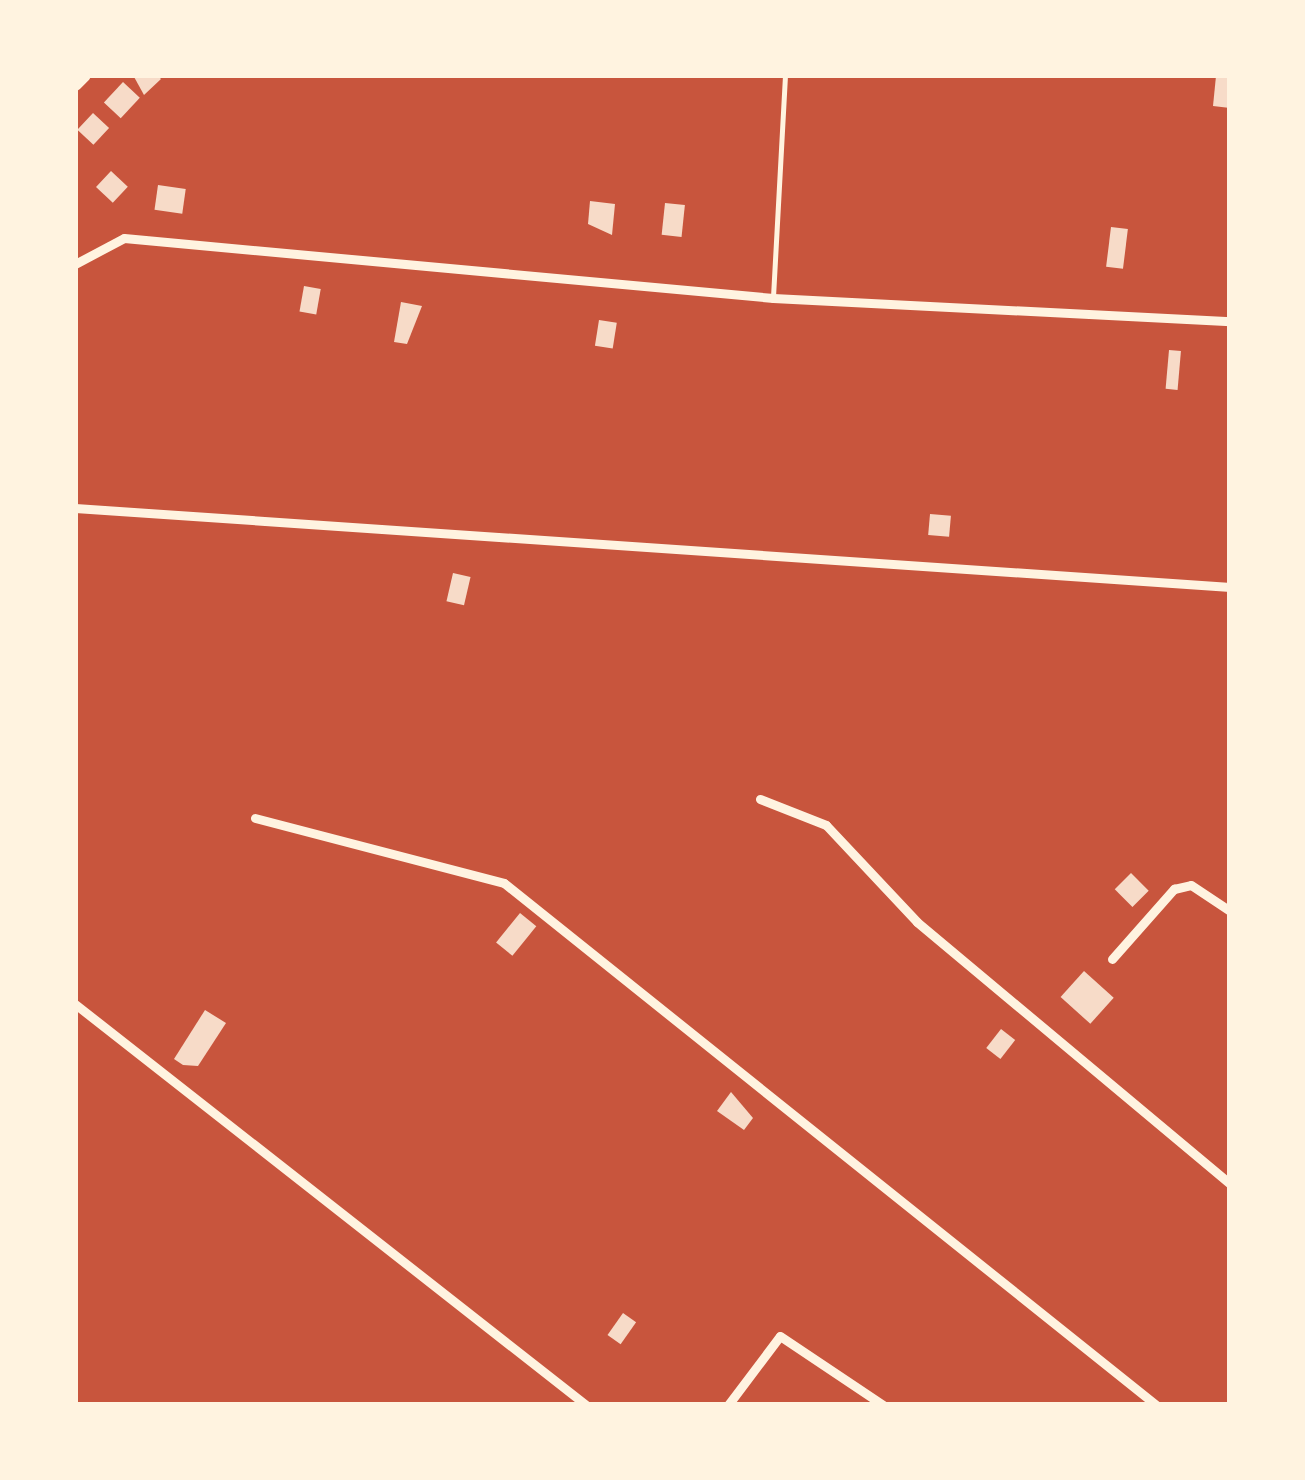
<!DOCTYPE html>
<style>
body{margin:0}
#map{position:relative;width:1305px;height:1480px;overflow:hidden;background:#c8553d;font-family:"Alegreya Sans",sans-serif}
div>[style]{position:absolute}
.building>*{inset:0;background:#f7dbc8;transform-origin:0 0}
.service>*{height:4.5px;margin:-2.25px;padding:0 2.25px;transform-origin:2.25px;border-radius:2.25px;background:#fff3e0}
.minor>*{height:9px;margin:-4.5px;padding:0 4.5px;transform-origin:4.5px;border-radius:4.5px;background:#fff3e0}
.secondary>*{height:14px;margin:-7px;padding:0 7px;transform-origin:7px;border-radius:7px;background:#fff3e0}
span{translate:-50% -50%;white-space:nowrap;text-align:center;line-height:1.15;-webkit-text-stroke:9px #fff3e0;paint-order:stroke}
.frame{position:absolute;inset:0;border:78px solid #fff3e0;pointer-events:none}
</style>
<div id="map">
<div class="building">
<div style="clip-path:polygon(133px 75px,157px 75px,161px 79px,144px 95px)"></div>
<div style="clip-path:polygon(1216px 76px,1230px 77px,1230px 108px,1213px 106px)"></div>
<div style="left:123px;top:82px;width:23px;height:28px;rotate:43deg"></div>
<div style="left:93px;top:113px;width:22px;height:23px;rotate:43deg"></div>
<div style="left:111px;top:171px;width:23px;height:22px;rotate:43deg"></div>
<div style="left:158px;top:185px;width:28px;height:25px;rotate:8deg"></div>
<div style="clip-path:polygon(590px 201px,615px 204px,612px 235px,588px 224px)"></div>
<div style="left:665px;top:203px;width:20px;height:32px;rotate:6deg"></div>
<div style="left:1111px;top:227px;width:17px;height:40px;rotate:7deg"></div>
<div style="left:304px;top:286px;width:17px;height:26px;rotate:10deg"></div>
<div style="clip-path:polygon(401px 302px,422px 306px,407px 344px,394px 342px)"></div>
<div style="left:599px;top:320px;width:18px;height:26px;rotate:9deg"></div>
<div style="left:1169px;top:350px;width:12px;height:39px;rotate:5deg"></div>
<div style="left:930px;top:514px;width:21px;height:21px;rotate:5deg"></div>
<div style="left:453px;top:573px;width:18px;height:29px;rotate:13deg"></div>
<div style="left:1131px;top:873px;width:25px;height:23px;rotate:45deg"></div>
<div style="left:520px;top:913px;width:21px;height:38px;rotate:39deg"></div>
<div style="left:1084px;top:971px;width:40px;height:35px;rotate:42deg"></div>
<div style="clip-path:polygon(205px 1010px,226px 1023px,198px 1066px,183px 1065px,174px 1059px)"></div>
<div style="left:1001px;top:1029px;width:18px;height:24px;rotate:38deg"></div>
<div style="clip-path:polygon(731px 1092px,753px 1118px,744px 1130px,717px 1111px)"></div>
<div style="left:623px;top:1313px;width:16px;height:27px;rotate:35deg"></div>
</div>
<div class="service">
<div style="left:773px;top:297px;width:222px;rotate:-86.9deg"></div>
</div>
<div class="minor">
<div style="left:75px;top:264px;width:55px;rotate:-28deg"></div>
<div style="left:124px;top:238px;width:652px;rotate:5.28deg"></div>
<div style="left:773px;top:298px;width:458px;rotate:2.9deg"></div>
<div style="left:75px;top:508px;width:1158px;rotate:3.91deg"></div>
<div style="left:760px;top:799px;width:71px;rotate:21.5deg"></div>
<div style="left:826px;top:825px;width:133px;rotate:46.8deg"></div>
<div style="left:917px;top:922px;width:408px;rotate:39.9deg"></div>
<div style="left:255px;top:818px;width:257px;rotate:14.6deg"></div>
<div style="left:504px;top:883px;width:835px;rotate:38.68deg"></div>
<div style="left:1112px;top:959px;width:94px;rotate:-48.5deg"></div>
<div style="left:1174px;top:889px;width:17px;rotate:-13deg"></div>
<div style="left:1191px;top:885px;width:47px;rotate:33.7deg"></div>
<div style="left:75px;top:1004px;width:650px;rotate:38.12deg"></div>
<div style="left:728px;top:1405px;width:86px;rotate:-53deg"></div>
<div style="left:780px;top:1336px;width:124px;rotate:33.8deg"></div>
</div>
<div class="secondary">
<div style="left:75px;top:84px;width:13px;rotate:-45deg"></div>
</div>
<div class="frame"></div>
</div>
